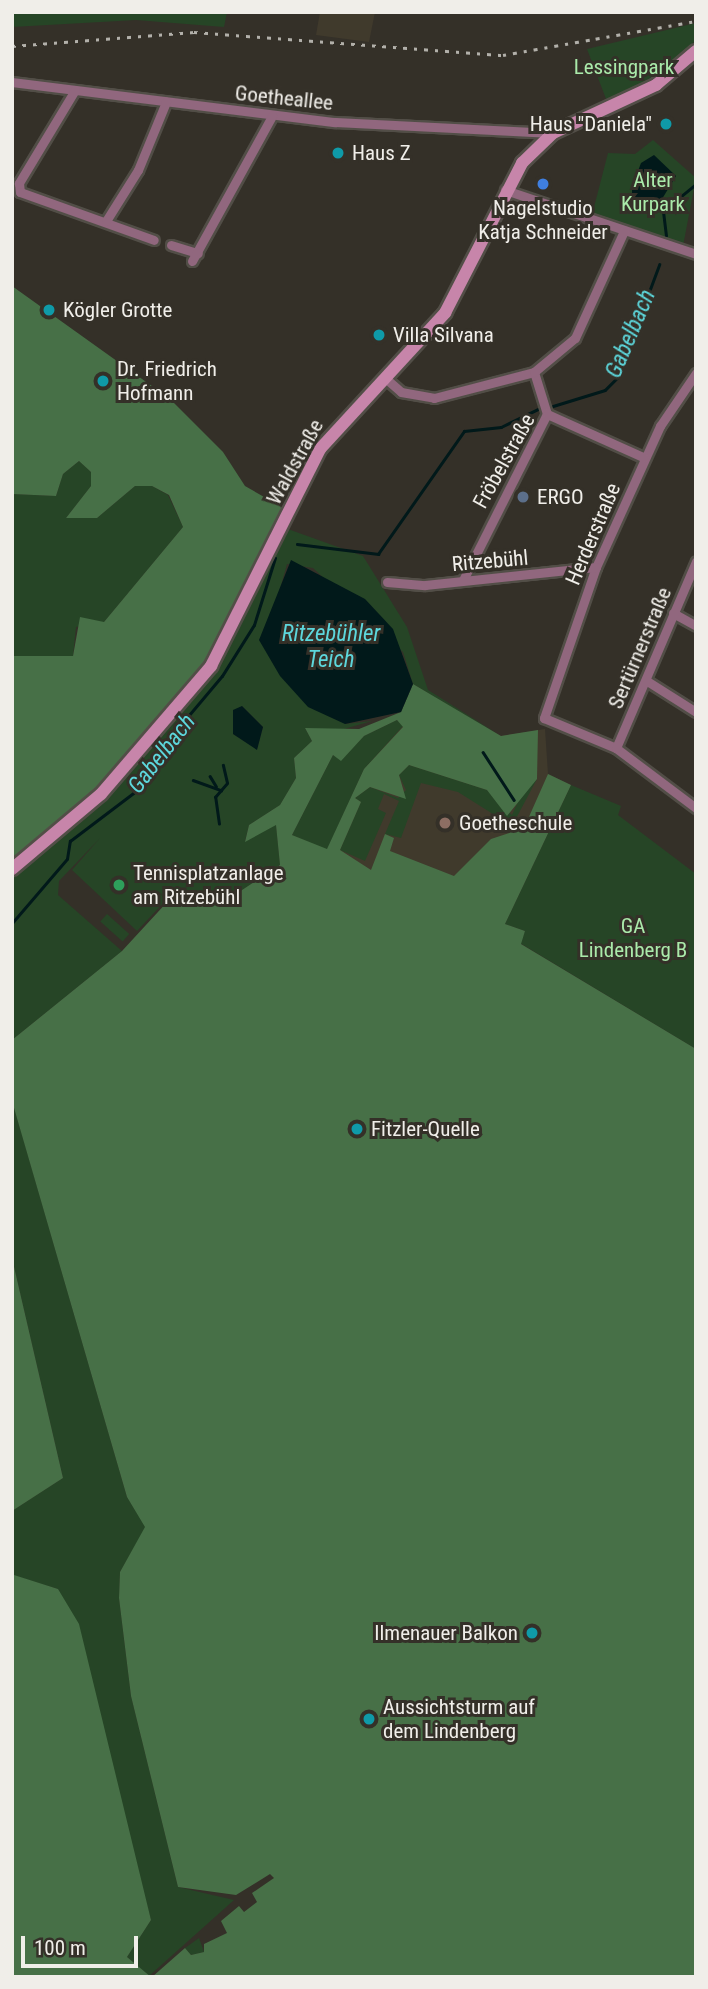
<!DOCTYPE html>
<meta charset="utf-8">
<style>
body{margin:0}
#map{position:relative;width:708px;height:1989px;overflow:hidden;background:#343028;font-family:"Roboto Condensed",sans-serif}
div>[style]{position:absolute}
.built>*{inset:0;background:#403a2c}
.green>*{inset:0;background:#264526;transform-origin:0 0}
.forest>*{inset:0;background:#477047}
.water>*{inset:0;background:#01191a}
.stream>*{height:2.5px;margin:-1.25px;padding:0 1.25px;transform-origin:1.25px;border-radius:1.25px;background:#01191a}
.roads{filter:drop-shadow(2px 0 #524e47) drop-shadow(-2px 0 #524e47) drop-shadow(0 2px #524e47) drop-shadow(0 -2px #524e47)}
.street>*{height:9px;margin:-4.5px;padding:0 4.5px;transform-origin:4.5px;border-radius:4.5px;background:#91677e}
.secondary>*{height:12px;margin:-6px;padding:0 6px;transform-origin:6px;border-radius:6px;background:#c785aa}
.rail>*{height:2.5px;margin-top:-1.25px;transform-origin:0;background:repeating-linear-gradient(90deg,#b2b0aa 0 3.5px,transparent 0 10.5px)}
.dots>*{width:19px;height:19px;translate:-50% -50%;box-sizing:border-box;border:4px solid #343028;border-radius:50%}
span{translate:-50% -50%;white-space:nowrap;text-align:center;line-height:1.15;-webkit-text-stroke:6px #343028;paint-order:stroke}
.park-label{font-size:21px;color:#aaeaaa}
.street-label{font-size:21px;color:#f0eee9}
.poi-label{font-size:21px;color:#f0eee9}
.right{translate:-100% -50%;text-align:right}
.left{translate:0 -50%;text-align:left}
.water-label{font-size:23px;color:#5dd7dc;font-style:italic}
.frame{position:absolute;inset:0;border:14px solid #f0eee9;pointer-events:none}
.scale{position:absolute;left:21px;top:1936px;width:117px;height:32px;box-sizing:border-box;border:4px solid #f0eee9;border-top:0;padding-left:9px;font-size:21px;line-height:24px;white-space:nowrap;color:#f0eee9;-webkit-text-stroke:5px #343028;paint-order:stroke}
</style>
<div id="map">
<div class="built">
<div style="clip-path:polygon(320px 12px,375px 12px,369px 42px,316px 35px)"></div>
<div style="clip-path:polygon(428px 696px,501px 736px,545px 729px,548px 774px,571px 785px,500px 933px,327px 850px,364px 769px)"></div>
</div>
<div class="green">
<div style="clip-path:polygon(12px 12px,227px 12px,224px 27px,136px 20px,12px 27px)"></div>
<div style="clip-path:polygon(696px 23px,696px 40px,653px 80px,608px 104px,587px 49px)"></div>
<div style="clip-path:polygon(653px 140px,696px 178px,683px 246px,592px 215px,608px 153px,635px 154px)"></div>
<div style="clip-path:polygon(79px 461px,91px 472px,91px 486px,66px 518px,97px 518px,135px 486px,152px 486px,168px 495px,183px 527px,104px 622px,76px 627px,73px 656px,12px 656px,12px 494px,56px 496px,63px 474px)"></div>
<div style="clip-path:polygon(evenodd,285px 528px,363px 556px,407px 627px,428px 690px,501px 736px,413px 684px,403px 652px,313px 568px,287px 564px,278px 596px,345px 724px,372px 721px,337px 731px,305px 728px,312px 741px,294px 758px,296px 778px,280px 805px,249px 825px,245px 841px,276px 824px,280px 865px,239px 892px,168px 900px,157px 890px,166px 900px,137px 931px,72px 870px,100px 838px,59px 881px,58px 895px,122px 951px,12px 1040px,12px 873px,79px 817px,213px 671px,285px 528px,242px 706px,263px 727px,257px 749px,233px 734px,242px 706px)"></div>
<div style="clip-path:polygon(397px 720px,403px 726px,364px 769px,327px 850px,292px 835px,333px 755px,341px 760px,364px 736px)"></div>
<div style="clip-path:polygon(409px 765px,487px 790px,512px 815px,525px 786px,537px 779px,512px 826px,458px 792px,421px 783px,401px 838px,385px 834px,399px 801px,384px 794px,378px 809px,386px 813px,365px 861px,340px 850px,361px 802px,355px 798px,370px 787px,398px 798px,406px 790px,399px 775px)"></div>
<div style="clip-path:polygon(571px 785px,621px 806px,618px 815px,696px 874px,696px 1049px,520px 943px,525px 931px,505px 924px)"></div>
<div style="left:107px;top:914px;width:30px;height:10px;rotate:42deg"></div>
<div style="clip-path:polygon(12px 1100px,127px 1497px,146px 1527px,120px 1572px,119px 1598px,131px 1696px,178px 1887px,234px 1900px,149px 1976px,127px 1957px,151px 1920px,58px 1589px,12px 1575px,12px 1511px,63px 1478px,12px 1258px)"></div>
<div style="clip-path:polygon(199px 1938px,204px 1952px,191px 1955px,185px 1948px)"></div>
</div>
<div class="forest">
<div style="clip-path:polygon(12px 286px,170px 399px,223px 452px,245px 486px,287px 510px,215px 649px,179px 698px,95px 790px,12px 858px,12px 656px,73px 656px,80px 617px,104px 622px,183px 527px,169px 495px,152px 486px,135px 486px,97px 518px,66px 518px,91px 486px,91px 472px,79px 461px,63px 474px,56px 496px,12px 494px)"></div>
<div style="clip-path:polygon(evenodd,413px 684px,501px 736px,538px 730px,537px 779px,507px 816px,487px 790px,409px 765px,399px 775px,406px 799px,370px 787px,355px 798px,361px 802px,340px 850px,371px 870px,385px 834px,394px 838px,390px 851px,454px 876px,491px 839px,524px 828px,548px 774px,571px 785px,505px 924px,525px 931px,521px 944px,696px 1049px,696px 1977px,152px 1977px,185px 1948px,191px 1955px,204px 1952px,204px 1944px,227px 1933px,221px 1921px,239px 1906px,244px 1912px,257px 1902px,252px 1893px,274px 1878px,270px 1874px,236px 1895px,178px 1887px,131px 1696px,119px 1598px,120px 1572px,145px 1527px,127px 1497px,12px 1101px,12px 1040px,122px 951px,169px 900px,239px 892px,280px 865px,276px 825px,245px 842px,249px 825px,280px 805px,296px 778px,294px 758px,312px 741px,305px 728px,359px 729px,401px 712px,413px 684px,397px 720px,403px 727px,364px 769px,327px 849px,292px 835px,333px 755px,341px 761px,364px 736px,397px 720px)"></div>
<div style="clip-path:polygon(12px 1258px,63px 1478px,12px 1511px)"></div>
<div style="clip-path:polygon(14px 1575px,58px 1589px,79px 1624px,151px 1920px,127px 1957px,151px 1977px,12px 1977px)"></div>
</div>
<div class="water">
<div style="clip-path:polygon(654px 155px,676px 176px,662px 199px,640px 208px,632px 203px,632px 187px,641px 163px)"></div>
<div style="clip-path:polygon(291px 560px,365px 599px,393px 629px,413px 684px,401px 712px,345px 724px,308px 707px,280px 676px,259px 640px)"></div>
<div style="clip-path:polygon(242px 706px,263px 727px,257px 750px,233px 734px,233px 710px)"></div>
</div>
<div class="stream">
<div style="left:666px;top:236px;width:25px;rotate:-97deg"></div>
<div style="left:663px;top:211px;width:43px;rotate:-39.3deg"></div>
<div style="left:553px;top:406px;width:54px;rotate:-17.1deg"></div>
<div style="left:605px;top:390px;width:17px;rotate:-45deg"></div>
<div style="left:617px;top:378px;width:121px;rotate:-69.6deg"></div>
<div style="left:297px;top:544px;width:82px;rotate:7deg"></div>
<div style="left:378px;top:554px;width:150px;rotate:-55deg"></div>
<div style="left:464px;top:431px;width:37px;rotate:-6deg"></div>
<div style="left:501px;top:427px;width:41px;rotate:-25.9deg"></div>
<div style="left:483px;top:752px;width:57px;rotate:57.1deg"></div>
<div style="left:210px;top:776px;width:12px;rotate:59deg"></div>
<div style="left:193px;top:780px;width:30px;rotate:20deg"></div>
<div style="left:219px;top:824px;width:27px;rotate:-98deg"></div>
<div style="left:215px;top:797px;width:18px;rotate:-49deg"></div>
<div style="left:227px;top:783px;width:18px;rotate:-103deg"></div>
<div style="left:12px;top:923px;width:84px;rotate:-49.3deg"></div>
<div style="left:67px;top:859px;width:18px;rotate:-81deg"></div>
<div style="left:70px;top:841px;width:88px;rotate:-37.1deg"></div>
<div style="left:140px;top:788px;width:24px;rotate:-73deg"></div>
<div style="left:147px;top:765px;width:116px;rotate:-49.9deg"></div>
<div style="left:222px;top:676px;width:60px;rotate:-57.9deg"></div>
<div style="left:254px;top:625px;width:70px;rotate:-72.6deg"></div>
</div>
<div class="roads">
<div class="street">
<div style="left:12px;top:82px;width:325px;rotate:7.1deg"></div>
<div style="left:335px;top:122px;width:218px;rotate:2.9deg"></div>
<div style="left:75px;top:90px;width:109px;rotate:121.1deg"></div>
<div style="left:19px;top:183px;width:9px;rotate:84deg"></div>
<div style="left:20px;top:192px;width:142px;rotate:19.7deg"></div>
<div style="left:505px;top:190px;width:201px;rotate:18.5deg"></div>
<div style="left:106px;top:221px;width:60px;rotate:-57.9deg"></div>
<div style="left:138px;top:170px;width:74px;rotate:-67.6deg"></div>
<div style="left:171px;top:245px;width:28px;rotate:17deg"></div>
<div style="left:192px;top:261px;width:166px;rotate:-61.1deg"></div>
<div style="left:534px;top:372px;width:44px;rotate:72.8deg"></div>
<div style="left:696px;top:373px;width:64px;rotate:124.2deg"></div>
<div style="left:660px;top:426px;width:155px;rotate:114.4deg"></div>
<div style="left:596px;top:567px;width:160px;rotate:109deg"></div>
<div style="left:544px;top:718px;width:78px;rotate:22.6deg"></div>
<div style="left:616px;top:748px;width:100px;rotate:36.9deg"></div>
<div style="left:384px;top:377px;width:23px;rotate:41deg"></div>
<div style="left:401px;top:392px;width:34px;rotate:10deg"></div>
<div style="left:434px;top:398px;width:103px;rotate:-14.6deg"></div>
<div style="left:534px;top:372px;width:53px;rotate:-39.7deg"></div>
<div style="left:575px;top:338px;width:118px;rotate:-65.4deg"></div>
<div style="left:463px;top:580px;width:186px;rotate:-63.2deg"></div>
<div style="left:547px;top:414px;width:107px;rotate:24.2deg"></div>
<div style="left:387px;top:582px;width:38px;rotate:5deg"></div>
<div style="left:425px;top:585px;width:172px;rotate:-6deg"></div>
<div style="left:673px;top:613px;width:26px;rotate:29deg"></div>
<div style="left:647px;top:681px;width:58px;rotate:32.3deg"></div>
<div style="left:616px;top:748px;width:203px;rotate:-66.8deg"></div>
</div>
<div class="secondary">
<div style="left:12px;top:869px;width:116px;rotate:-40.1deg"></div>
<div style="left:101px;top:794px;width:169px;rotate:-49.3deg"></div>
<div style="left:211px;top:666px;width:243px;rotate:-63.3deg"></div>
<div style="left:320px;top:449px;width:185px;rotate:-47.4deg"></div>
<div style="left:445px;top:313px;width:169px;rotate:-62.8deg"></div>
<div style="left:522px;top:163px;width:43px;rotate:-44.1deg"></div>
<div style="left:553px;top:133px;width:114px;rotate:-25deg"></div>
<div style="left:656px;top:85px;width:52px;rotate:-40.4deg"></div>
</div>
</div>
<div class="rail">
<div style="left:12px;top:46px;width:183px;rotate:-4.4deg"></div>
<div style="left:194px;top:32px;width:310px;rotate:4.3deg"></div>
<div style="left:503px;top:55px;width:196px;rotate:-10deg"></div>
</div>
<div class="dots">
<div style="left:666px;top:124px;background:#0f9aa8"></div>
<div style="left:338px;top:153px;background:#0f9aa8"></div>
<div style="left:543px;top:184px;background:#3f7fe0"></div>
<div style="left:49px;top:310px;background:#0f9aa8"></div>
<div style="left:379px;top:335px;background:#0f9aa8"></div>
<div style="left:103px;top:381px;background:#0f9aa8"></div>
<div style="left:523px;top:497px;background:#5c6f8a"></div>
<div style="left:445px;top:823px;background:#8d6e63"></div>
<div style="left:119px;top:885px;background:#2e9e5b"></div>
<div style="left:357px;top:1129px;background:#0f9aa8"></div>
<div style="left:532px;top:1633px;background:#0f9aa8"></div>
<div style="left:369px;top:1719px;background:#0f9aa8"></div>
</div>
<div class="park-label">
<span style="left:624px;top:67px">Lessingpark</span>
<span style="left:653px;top:192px">Alter<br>Kurpark</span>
<span style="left:633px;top:938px">GA<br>Lindenberg B</span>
</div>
<div class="street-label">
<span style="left:284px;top:98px;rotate:6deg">Goetheallee</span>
<span style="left:504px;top:461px;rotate:-61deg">Fröbelstraße</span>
<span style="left:295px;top:462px;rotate:-61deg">Waldstraße</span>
<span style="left:593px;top:534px;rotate:-67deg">Herderstraße</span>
<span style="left:490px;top:561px;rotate:-5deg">Ritzebühl</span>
<span style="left:640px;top:648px;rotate:-67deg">Sertürnerstraße</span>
</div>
<div class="poi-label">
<span class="right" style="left:652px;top:124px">Haus "Daniela"</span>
<span class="left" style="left:352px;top:153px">Haus Z</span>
<span style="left:543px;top:220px">Nagelstudio<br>Katja Schneider</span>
<span class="left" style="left:63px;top:310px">Kögler Grotte</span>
<span class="left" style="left:393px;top:335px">Villa Silvana</span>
<span class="left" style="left:117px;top:381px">Dr. Friedrich<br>Hofmann</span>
<span class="left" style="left:537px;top:497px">ERGO</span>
<span class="left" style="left:459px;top:823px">Goetheschule</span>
<span class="left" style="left:133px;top:885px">Tennisplatzanlage<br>am Ritzebühl</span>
<span class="left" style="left:371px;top:1129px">Fitzler-Quelle</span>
<span class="right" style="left:518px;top:1633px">Ilmenauer Balkon</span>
<span class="left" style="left:383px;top:1719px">Aussichtsturm auf<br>dem Lindenberg</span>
</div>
<div class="water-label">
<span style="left:631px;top:334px;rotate:-67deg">Gabelbach</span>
<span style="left:331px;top:647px">Ritzebühler<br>Teich</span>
<span style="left:162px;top:754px;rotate:-52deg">Gabelbach</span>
</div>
<div class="frame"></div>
<div class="scale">100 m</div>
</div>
